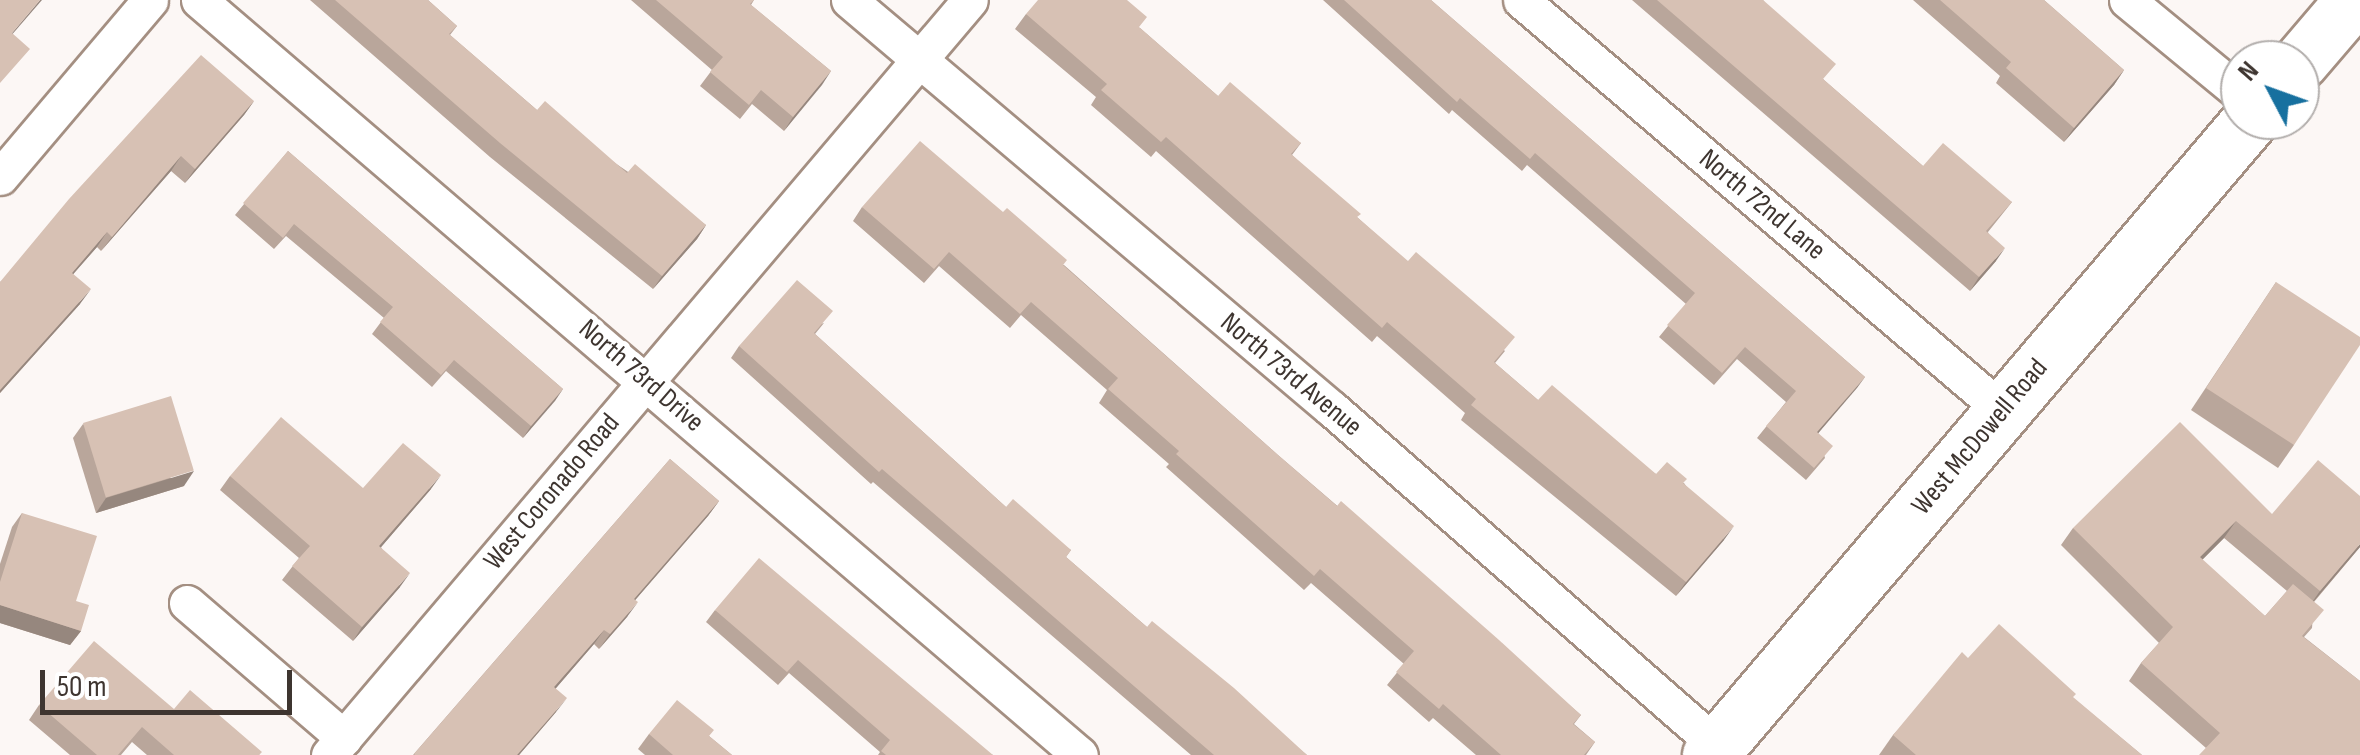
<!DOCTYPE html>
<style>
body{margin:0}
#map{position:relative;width:2360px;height:755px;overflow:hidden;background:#fcf7f5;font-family:"Sofia Sans Condensed",sans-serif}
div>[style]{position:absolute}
.roads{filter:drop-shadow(2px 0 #a48f82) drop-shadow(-2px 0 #a48f82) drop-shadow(0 2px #a48f82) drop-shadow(0 -2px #a48f82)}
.minor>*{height:35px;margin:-17.5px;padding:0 17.5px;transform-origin:17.5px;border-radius:17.5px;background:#fff}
.primary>*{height:55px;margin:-27.5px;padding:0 27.5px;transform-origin:27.5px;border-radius:27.5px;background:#fff}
.wall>*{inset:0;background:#b9a69b}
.shaded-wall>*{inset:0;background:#96877e}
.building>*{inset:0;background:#d7c1b4;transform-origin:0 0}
span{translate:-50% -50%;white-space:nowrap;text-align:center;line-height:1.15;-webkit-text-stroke:10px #fff;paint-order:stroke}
.street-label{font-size:28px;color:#3e3530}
.north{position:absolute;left:2220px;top:40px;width:100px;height:100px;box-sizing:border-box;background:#fff;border:2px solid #b2aeac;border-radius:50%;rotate:311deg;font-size:28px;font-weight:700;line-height:40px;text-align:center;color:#3e3530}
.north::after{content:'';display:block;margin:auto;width:35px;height:45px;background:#17709f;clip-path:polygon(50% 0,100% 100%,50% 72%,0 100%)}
.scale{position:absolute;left:40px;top:670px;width:252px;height:45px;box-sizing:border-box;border:5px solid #3e3530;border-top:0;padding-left:12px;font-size:30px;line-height:35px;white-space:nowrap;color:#3e3530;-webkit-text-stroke:8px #fff;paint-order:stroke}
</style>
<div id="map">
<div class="roads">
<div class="minor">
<div style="left:199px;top:0;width:1160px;rotate:40.6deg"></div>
<div style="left:849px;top:0;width:633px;rotate:40.26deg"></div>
<div style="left:1332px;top:409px;width:526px;rotate:41.14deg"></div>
<div style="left:1521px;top:0;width:632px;rotate:40.44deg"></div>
<div style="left:2127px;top:0;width:146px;rotate:39.5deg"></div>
<div style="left:0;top:177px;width:232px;rotate:-49.7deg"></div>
<div style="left:187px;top:603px;width:207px;rotate:40.7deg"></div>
<div style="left:329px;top:755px;width:990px;rotate:-49.67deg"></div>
</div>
<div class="primary">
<div style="left:2300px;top:62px;width:82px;rotate:-49.5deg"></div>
<div style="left:1710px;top:755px;width:834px;rotate:-49.62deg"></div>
</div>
</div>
<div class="wall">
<div style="clip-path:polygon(310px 0,428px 0,457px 26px,450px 35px,537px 110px,706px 225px,697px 239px,653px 289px,490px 157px)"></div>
<div style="clip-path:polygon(631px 0,754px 0,751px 5px,831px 71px,784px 131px,752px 104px,740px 119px,700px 86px,712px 70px)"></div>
<div style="clip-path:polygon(1323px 0,1431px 0,1865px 377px,1818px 433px,1825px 458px,1806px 480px,1757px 438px,1786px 402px,1737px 359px,1714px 385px,1659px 337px,1686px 304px,1527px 165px,1522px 171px,1452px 110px,1449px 114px)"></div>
<div style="clip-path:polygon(1632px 0,1763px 0,1824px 80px,1923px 166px,2012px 202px,1988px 232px,1996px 261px,1970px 291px)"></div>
<div style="clip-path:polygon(1913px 0,2044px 0,2124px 70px,2114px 85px,2064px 142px,1996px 83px,2000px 76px)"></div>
<div style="clip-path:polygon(1026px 14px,1140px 28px,1218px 96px,1301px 143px,1292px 155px,1358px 218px,1505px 351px,1495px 363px,1538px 400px,1656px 474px,1684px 483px,1724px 540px,1676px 596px,1461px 420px,1465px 413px,1377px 336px,1372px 342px,1156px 151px,1151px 157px,1091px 105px,1096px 97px,1015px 29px)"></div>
<div style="clip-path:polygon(254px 101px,244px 115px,185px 183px,171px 171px,101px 251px,97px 247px,73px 274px,80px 304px,0 393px,0 282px)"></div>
<div style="clip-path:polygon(288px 151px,563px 389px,523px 438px,446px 371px,432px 387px,372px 334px,384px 318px,286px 236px,274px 249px,235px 215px)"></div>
<div style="clip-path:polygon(862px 207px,1064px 265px,1278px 455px,1581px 715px,1574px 724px,1595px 742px,1586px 755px,1476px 755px,1433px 718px,1429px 722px,1387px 685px,1404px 664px,1311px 583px,1304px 590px,1166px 467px,1169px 464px,1099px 403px,1107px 390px,1021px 315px,1010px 328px,939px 266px,924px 283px,853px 221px)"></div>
<div style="clip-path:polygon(2276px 282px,2294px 445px,2278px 468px,2191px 410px)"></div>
<div style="clip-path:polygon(824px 323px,815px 334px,1006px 507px,1071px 550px,1066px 557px,1147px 627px,1307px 755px,1191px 755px,873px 482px,871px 484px,731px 358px,739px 346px)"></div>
<div style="clip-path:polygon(83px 424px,184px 486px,96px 513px,73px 438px)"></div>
<div style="clip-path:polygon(670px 459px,719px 501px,708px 516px,635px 600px,627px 617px,599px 649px,594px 644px,556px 688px,556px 712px,519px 755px,413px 755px)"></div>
<div style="clip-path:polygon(230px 476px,363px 488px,431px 489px,381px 547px,400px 587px,353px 641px,282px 580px,299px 558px,220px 490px)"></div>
<div style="clip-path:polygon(22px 513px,81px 631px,70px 645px,0 623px,0 564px,12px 527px)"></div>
<div style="clip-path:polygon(evenodd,2272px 514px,2360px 547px,2314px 602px,2312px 628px,2304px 637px,2360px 681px,2206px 748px,2129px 681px,2141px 663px,2159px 643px,2061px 545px,2073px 528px,2272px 514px,2224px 538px,2287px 591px,2265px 616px,2202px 560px,2224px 538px)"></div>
<div style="clip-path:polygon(715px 610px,993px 755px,878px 755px,880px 752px,789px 673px,778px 685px,706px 622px)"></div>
<div style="clip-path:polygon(1968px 658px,2073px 698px,2142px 755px,1879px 755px,1893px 735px)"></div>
<div style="clip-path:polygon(39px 705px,174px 709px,260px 755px,147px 755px,132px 742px,121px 755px,70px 755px,29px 720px)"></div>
<div style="clip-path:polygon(649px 734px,709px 736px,732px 755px,645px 755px,638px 749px)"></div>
</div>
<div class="shaded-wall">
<div style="clip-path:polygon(40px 0,42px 0,3px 45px,12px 33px)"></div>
<div style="clip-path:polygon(2124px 70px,2114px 85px,2064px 142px,2074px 128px)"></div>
<div style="clip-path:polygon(831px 71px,822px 85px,784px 131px,793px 117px)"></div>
<div style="clip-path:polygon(254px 101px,244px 115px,185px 183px,195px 169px)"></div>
<div style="clip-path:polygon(181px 156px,171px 171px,101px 251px,112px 237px)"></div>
<div style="clip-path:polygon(706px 225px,697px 239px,653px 289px,662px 276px)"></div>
<div style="clip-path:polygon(107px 232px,97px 247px,62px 287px,72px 273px)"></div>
<div style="clip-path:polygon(2005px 248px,1996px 261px,1970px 291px,1979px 277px)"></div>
<div style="clip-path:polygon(91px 289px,80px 304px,0 393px,0 390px)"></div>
<div style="clip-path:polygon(1865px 377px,1857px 388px,1809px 444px,1817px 432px)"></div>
<div style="clip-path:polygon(563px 389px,555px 401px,523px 438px,531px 426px)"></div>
<div style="clip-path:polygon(194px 471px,184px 486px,96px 513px,106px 498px)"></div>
<div style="clip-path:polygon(441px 475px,431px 489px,370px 560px,379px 546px)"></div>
<div style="clip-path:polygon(719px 501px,708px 516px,624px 613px,634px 599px)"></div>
<div style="clip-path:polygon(2236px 521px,2224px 538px,2187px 575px,2200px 557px)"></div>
<div style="clip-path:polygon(1734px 526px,1724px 540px,1676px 596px,1686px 582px)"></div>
<div style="clip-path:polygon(2360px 544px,2360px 547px,2308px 608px,2320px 591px)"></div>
<div style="clip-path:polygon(410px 573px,400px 587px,353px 641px,362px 627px)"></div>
<div style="clip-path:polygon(638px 602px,627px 617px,599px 649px,610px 634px)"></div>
<div style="clip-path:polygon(0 605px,81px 631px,70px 645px,0 623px)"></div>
<div style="clip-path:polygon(604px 630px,594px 644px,544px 702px,554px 687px)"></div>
<div style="clip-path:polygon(567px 698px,556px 712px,519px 755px,517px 755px)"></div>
</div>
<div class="building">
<div style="clip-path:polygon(0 0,40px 0,12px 33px,30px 49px,0 83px)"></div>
<div style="clip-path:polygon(335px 0,428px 0,457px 26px,449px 34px,537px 110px,545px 101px,627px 173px,635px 164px,706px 225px,662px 276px,500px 143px)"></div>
<div style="clip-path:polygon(656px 0,754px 0,750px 4px,831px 71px,793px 117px,761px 90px,749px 105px,710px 72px,723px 57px)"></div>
<div style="clip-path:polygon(1038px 0,1127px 0,1147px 17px,1139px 27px,1218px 96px,1230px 82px,1301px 143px,1291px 154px,1361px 214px,1357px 217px,1408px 261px,1416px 252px,1515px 337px,1494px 362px,1538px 400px,1552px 385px,1656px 474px,1667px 462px,1687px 479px,1683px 483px,1734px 526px,1686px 582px,1471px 405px,1476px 399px,1387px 322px,1382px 328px,1166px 137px,1161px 142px,1101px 90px,1107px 84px,1026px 14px)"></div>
<div style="clip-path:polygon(1344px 0,1431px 0,1865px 377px,1817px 432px,1833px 446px,1814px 468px,1766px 426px,1796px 391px,1745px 347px,1722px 373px,1667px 325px,1695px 293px,1535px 153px,1530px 159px,1460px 98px,1457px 102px)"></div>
<div style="clip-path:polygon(1657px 0,1763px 0,1836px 64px,1823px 79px,1923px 166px,1943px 143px,2012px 202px,1986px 231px,2005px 248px,1979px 277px)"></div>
<div style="clip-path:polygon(1940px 0,2044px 0,2124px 70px,2074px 128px,2006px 68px,2011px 62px)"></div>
<div style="clip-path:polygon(201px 55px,254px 101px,195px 169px,181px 156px,112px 237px,107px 232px,72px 273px,91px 289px,0 390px,0 282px,69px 199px)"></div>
<div style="clip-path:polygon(920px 141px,1003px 212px,1007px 208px,1067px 260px,1063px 265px,1278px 455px,1337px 506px,1341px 501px,1499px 640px,1581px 715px,1573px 724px,1595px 742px,1584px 755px,1501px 755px,1443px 704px,1439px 709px,1396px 672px,1414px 651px,1320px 569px,1314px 576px,1176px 454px,1179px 451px,1108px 389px,1118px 378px,1031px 302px,1020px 314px,949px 252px,934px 269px,862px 207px)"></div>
<div style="clip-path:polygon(288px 151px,563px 389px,531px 426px,454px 360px,441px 375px,380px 322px,393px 307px,294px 224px,283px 238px,243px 203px)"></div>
<div style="clip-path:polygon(797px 280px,833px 311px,814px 333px,1006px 507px,1013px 499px,1071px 550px,1066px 557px,1147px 627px,1152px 621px,1234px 688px,1307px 755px,1214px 755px,882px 469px,879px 472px,739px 346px)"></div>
<div style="clip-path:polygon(2276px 282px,2360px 337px,2360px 345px,2294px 445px,2206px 388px)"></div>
<div style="left:171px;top:396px;width:78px;height:92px;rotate:73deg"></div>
<div style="clip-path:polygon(281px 417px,363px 488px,403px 443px,441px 475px,379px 546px,410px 573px,362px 627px,292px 566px,310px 546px,230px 476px)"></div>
<div style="clip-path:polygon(2180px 422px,2272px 514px,2318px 460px,2360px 496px,2360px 544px,2320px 591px,2236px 521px,2200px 557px,2265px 616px,2293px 584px,2324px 610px,2302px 636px,2360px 681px,2360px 755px,2199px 755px,2220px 733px,2141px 663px,2173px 627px,2073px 528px)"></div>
<div style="clip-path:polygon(670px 459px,719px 501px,634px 599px,638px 602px,610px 634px,604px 630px,554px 687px,567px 698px,517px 755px,415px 755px,414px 754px)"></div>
<div style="clip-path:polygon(22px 513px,97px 536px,76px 601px,89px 605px,81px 631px,0 605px,0 582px)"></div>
<div style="clip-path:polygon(759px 558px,993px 755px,886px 755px,881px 751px,890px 740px,798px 660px,787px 672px,715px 610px)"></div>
<div style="clip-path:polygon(1999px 624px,2076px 694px,2073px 697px,2142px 755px,1916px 755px,1893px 735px,1962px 652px,1968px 658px)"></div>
<div style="clip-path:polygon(94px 641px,174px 709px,190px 690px,262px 752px,259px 755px,174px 755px,142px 727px,118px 755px,97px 755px,39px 705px)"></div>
<div style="clip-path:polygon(677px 700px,714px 730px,709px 736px,732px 755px,673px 755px,649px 734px)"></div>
</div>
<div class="street-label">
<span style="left:1762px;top:205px;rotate:40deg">North 72nd Lane</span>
<span style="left:1291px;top:375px;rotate:40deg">North 73rd Avenue</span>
<span style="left:641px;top:376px;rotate:41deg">North 73rd Drive</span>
<span style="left:1980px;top:437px;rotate:-50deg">West McDowell Road</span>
<span style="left:552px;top:492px;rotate:-50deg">West Coronado Road</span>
</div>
<div class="north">N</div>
<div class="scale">50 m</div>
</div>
